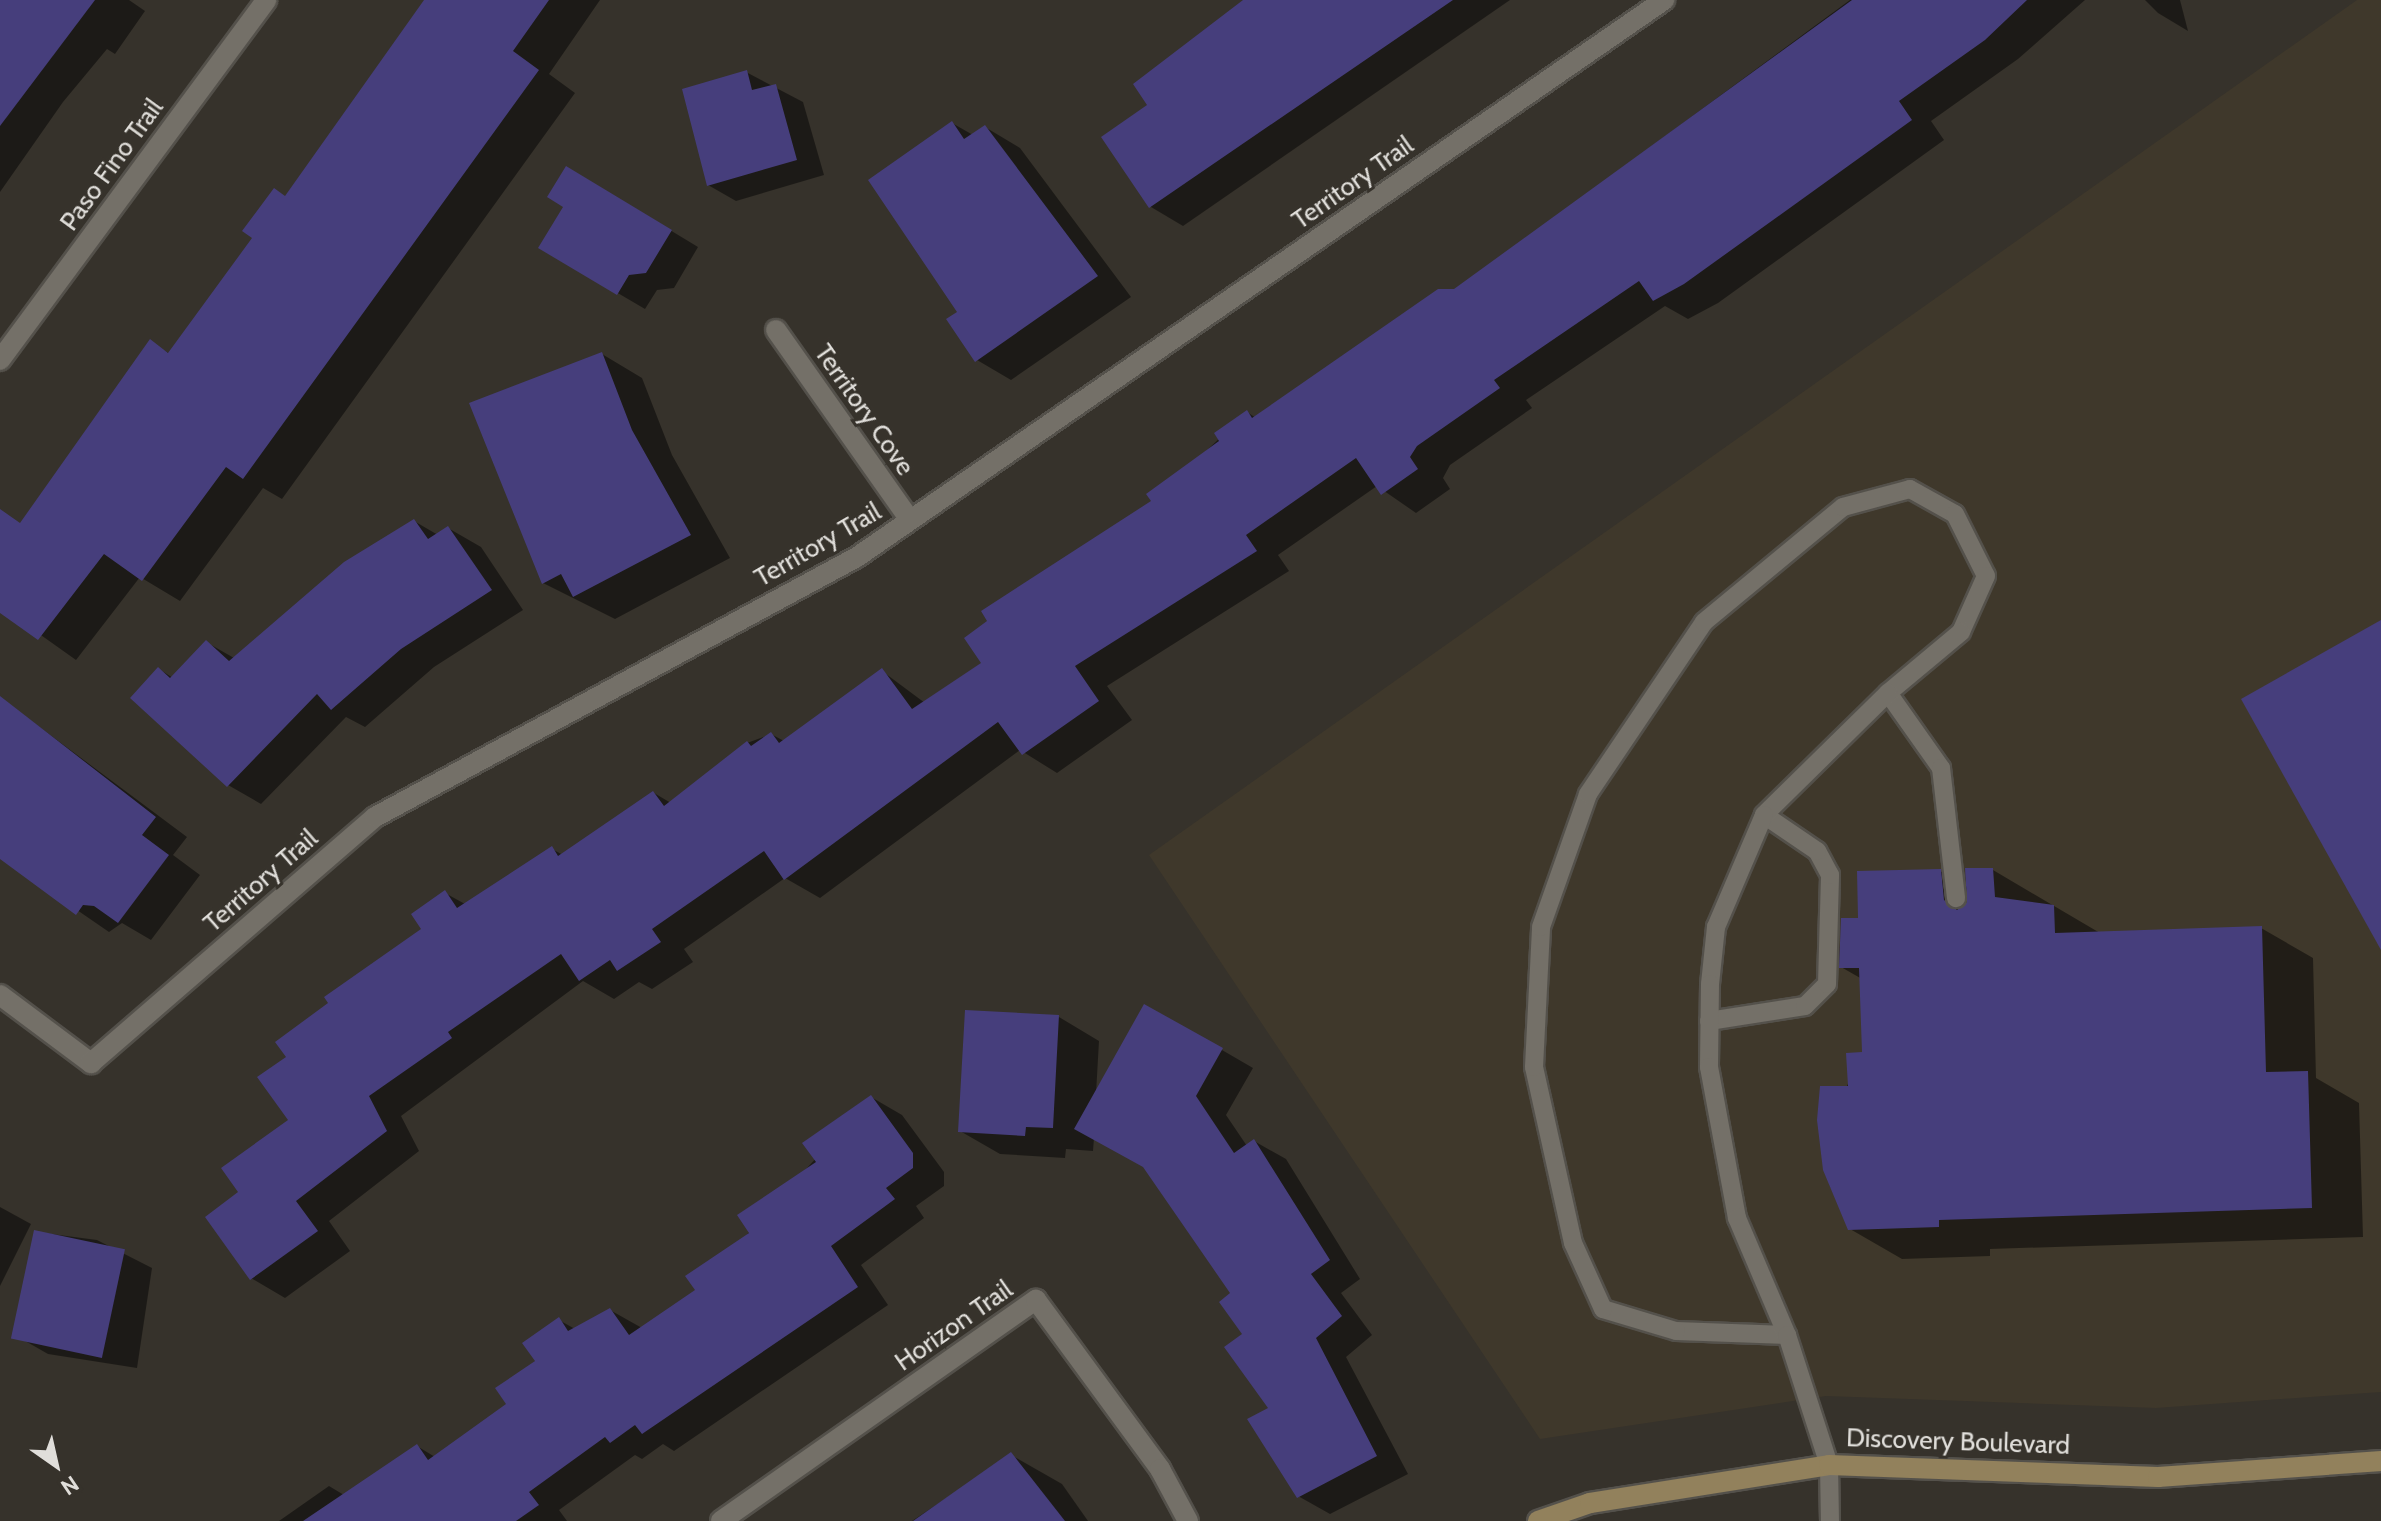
<!DOCTYPE html>
<style>
body{margin:0}
#map{position:relative;width:2381px;height:1521px;overflow:hidden;background:#36322b;font-family:Cabin,sans-serif}
div>[style]{position:absolute}
.built>*{inset:0;background:#3f382b}
.shadow>*{inset:0;background:#0007}
.building>*{inset:0;background:#463e7c;transform-origin:0 0}
.roads{filter:drop-shadow(2px 0 #54514b) drop-shadow(-2px 0 #54514b) drop-shadow(0 2px #54514b) drop-shadow(0 -2px #54514b)}
.lane>*{height:18px;margin:-9px;padding:0 9px;transform-origin:9px;border-radius:9px;background:#747068}
.street>*{height:20px;margin:-10px;padding:0 10px;transform-origin:10px;border-radius:10px;background:#747068}
.secondary>*{height:20px;margin:-10px;padding:0 10px;transform-origin:10px;border-radius:10px;background:#92815c}
span{translate:-50% -50%;white-space:nowrap;text-align:center;line-height:1.15;-webkit-text-stroke:6px #36322b;paint-order:stroke}
.street-label{font-size:26px;color:#e0deda}
.north{position:absolute;left:16px;top:1425px;width:80px;height:80px;-webkit-text-stroke:6px #36322b;paint-order:stroke;rotate:146deg;font-size:22px;font-weight:700;line-height:32px;text-align:center;color:#e0deda}
.north::after{content:'';display:block;margin:auto;width:28px;height:36px;background:#e0deda;clip-path:polygon(50% 0,100% 100%,50% 72%,0 100%)}
</style>
<div id="map">
<div class="built">
<div style="clip-path:polygon(2357px 0,2381px 0,2381px 1392px,2156px 1408px,1826px 1396px,1540px 1439px,1149px 855px)"></div>
</div>
<div class="shadow">
<div style="clip-path:polygon(0 0,129px 0,145px 11px,115px 54px,107px 49px,63px 102px,0 192px)"></div>
<div style="clip-path:polygon(429px 0,600px 0,549px 74px,575px 93px,282px 499px,263px 488px,180px 601px,140px 577px,76px 660px,0 606px,0 533px,21px 525px,150px 342px,170px 354px)"></div>
<div style="clip-path:polygon(1248px 0,1510px 0,1183px 226px,1151px 207px,1150px 105px)"></div>
<div style="clip-path:polygon(1850px 0,2085px 0,2018px 59px,1931px 121px,1944px 140px,1718px 303px,1688px 319px,1665px 306px,1526px 400px,1532px 408px,1450px 465px,1443px 478px,1450px 489px,1416px 513px,1377px 486px,1278px 555px,1289px 571px,1107px 686px,1132px 720px,1057px 773px,1020px 750px,820px 898px,785px 878px,684px 949px,693px 962px,652px 989px,639px 982px,614px 999px,583px 981px,401px 1116px,419px 1151px,329px 1221px,350px 1251px,285px 1298px,251px 1278px,240px 1192px,290px 1120px,289px 1057px,424px 929px,445px 893px,465px 904px,552px 849px,563px 855px,654px 793px,671px 803px,747px 743px,771px 734px,784px 741px,882px 671px,925px 703px,984px 663px,1247px 412px,1256px 418px,1455px 291px)"></div>
<div style="clip-path:polygon(2145px 0,2180px 0,2188px 31px,2158px 13px)"></div>
<div style="clip-path:polygon(746px 72px,803px 102px,824px 175px,736px 201px,708px 185px)"></div>
<div style="clip-path:polygon(952px 123px,973px 135px,985px 127px,1020px 148px,1131px 297px,1011px 380px,977px 360px,959px 312px)"></div>
<div style="clip-path:polygon(594px 184px,698px 247px,674px 288px,657px 290px,645px 309px,541px 248px)"></div>
<div style="clip-path:polygon(602px 354px,642px 378px,672px 455px,730px 558px,615px 619px,543px 583px)"></div>
<div style="clip-path:polygon(414px 521px,438px 535px,448px 528px,481px 547px,523px 610px,434px 667px,365px 727px,346px 717px,261px 804px,228px 785px,159px 669px,173px 678px,206px 642px,234px 658px)"></div>
<div style="clip-path:polygon(10px 705px,187px 837px,173px 855px,200px 875px,151px 940px,122px 923px,109px 932px,0 857px,0 718px)"></div>
<div style="clip-path:polygon(1993px 870px,2100px 933px,2261px 928px,2313px 958px,2316px 1078px,2359px 1103px,2363px 1237px,1990px 1249px,1990px 1256px,1902px 1259px,1850px 1229px,1830px 1186px,1820px 1136px,1864px 1054px,1862px 979px,1841px 967px,1860px 920px,1940px 871px,1968px 887px)"></div>
<div style="clip-path:polygon(1059px 1017px,1099px 1041px,1096px 1094px,1222px 1050px,1253px 1068px,1226px 1115px,1247px 1146px,1254px 1141px,1286px 1159px,1360px 1279px,1341px 1293px,1372px 1335px,1346px 1357px,1408px 1474px,1330px 1514px,1298px 1496px,1233px 1294px,1146px 1167px,1094px 1138px,1093px 1151px,1066px 1149px,1065px 1158px,1000px 1154px,960px 1131px)"></div>
<div style="clip-path:polygon(871px 1097px,902px 1115px,944px 1172px,944px 1186px,916px 1206px,924px 1218px,861px 1265px,888px 1305px,674px 1451px,663px 1444px,642px 1459px,635px 1455px,559px 1510px,567px 1521px,279px 1521px,329px 1486px,344px 1495px,417px 1446px,435px 1457px,509px 1405px,559px 1320px,575px 1329px,610px 1310px,642px 1328px,697px 1290px)"></div>
<div style="clip-path:polygon(0 1207px,31px 1224px,0 1286px)"></div>
<div style="clip-path:polygon(36px 1232px,97px 1240px,152px 1268px,137px 1368px,48px 1354px,20px 1338px)"></div>
<div style="clip-path:polygon(1011px 1455px,1062px 1484px,1088px 1521px,912px 1521px)"></div>
</div>
<div class="building">
<div style="clip-path:polygon(0 0,95px 0,0 126px)"></div>
<div style="clip-path:polygon(424px 0,549px 0,513px 51px,539px 70px,243px 479px,226px 467px,142px 581px,104px 554px,38px 640px,0 613px,0 509px,20px 523px,150px 339px,168px 353px,252px 238px,242px 231px,274px 188px,285px 196px)"></div>
<div style="clip-path:polygon(1243px 0,1453px 0,1149px 208px,1101px 137px,1147px 105px,1133px 84px)"></div>
<div style="clip-path:polygon(1852px 0,2027px 0,1985px 40px,1899px 101px,1912px 120px,1684px 284px,1653px 301px,1639px 281px,1494px 380px,1500px 388px,1417px 446px,1410px 457px,1418px 469px,1381px 495px,1356px 458px,1246px 535px,1257px 551px,1075px 666px,1099px 701px,1022px 755px,998px 722px,784px 880px,764px 851px,652px 929px,661px 942px,617px 971px,610px 960px,579px 981px,561px 954px,448px 1032px,452px 1038px,369px 1096px,387px 1131px,296px 1201px,318px 1231px,250px 1280px,205px 1217px,238px 1192px,221px 1168px,288px 1120px,257px 1077px,286px 1057px,275px 1042px,328px 1003px,324px 997px,421px 929px,411px 914px,445px 890px,457px 908px,552px 846px,558px 856px,653px 791px,664px 806px,747px 741px,751px 746px,771px 732px,779px 743px,882px 668px,912px 709px,981px 663px,964px 638px,987px 621px,981px 611px,1151px 501px,1146px 494px,1219px 441px,1214px 433px,1247px 410px,1252px 418px,1438px 289px,1454px 289px)"></div>
<div style="clip-path:polygon(747px 70px,752px 90px,776px 84px,797px 160px,707px 186px,682px 89px)"></div>
<div style="clip-path:polygon(952px 121px,964px 139px,985px 125px,1098px 276px,975px 362px,946px 319px,957px 312px,868px 180px)"></div>
<div style="clip-path:polygon(566px 166px,672px 230px,646px 273px,629px 275px,617px 295px,538px 248px,563px 207px,547px 197px)"></div>
<div style="clip-path:polygon(602px 352px,632px 430px,691px 535px,573px 597px,561px 574px,542px 584px,469px 403px)"></div>
<div style="clip-path:polygon(414px 519px,428px 539px,448px 526px,492px 590px,401px 649px,331px 710px,317px 694px,227px 787px,130px 698px,158px 667px,170px 678px,206px 640px,229px 661px,344px 562px)"></div>
<div style="clip-path:polygon(2381px 620px,2381px 950px,2241px 699px)"></div>
<div style="clip-path:polygon(0 696px,156px 817px,142px 835px,169px 855px,118px 923px,94px 906px,83px 905px,76px 915px,0 859px)"></div>
<div style="clip-path:polygon(1965px 868px,1993px 868px,1995px 897px,2054px 905px,2055px 933px,2262px 926px,2266px 1072px,2308px 1071px,2312px 1208px,1939px 1220px,1939px 1227px,1848px 1230px,1823px 1170px,1817px 1120px,1820px 1086px,1848px 1086px,1846px 1053px,1862px 1052px,1859px 968px,1839px 968px,1841px 918px,1858px 918px,1857px 871px,1941px 869px,1944px 900px,1957px 910px,1967px 902px)"></div>
<div style="clip-path:polygon(1144px 1004px,1223px 1048px,1196px 1096px,1234px 1153px,1254px 1139px,1330px 1260px,1311px 1274px,1342px 1316px,1316px 1338px,1377px 1456px,1297px 1498px,1247px 1419px,1268px 1408px,1224px 1347px,1242px 1334px,1219px 1302px,1230px 1293px,1143px 1167px,1074px 1129px)"></div>
<div style="clip-path:polygon(965px 1010px,1059px 1015px,1053px 1128px,1026px 1127px,1025px 1136px,958px 1132px)"></div>
<div style="clip-path:polygon(871px 1095px,913px 1153px,913px 1168px,886px 1188px,895px 1199px,831px 1246px,858px 1287px,642px 1434px,635px 1425px,610px 1443px,605px 1437px,529px 1492px,539px 1505px,516px 1521px,303px 1521px,417px 1444px,428px 1460px,506px 1404px,495px 1388px,535px 1361px,522px 1343px,559px 1317px,568px 1331px,610px 1308px,629px 1335px,695px 1290px,685px 1276px,749px 1233px,737px 1215px,816px 1162px,802px 1143px)"></div>
<div style="left:34px;top:1230px;width:93px;height:111px;rotate:12deg"></div>
<div style="clip-path:polygon(1011px 1452px,1065px 1521px,913px 1521px)"></div>
</div>
<div class="roads">
<div class="lane">
<div style="left:1888px;top:693px;width:92px;rotate:54.8deg"></div>
<div style="left:1941px;top:768px;width:131px;rotate:83.4deg"></div>
<div style="left:1709px;top:1021px;width:97px;rotate:-8.9deg"></div>
<div style="left:1805px;top:1006px;width:31px;rotate:-45deg"></div>
<div style="left:1827px;top:984px;width:109px;rotate:-88.4deg"></div>
<div style="left:1830px;top:875px;width:27px;rotate:-118deg"></div>
<div style="left:1817px;top:851px;width:64px;rotate:-145.8deg"></div>
<div style="left:1787px;top:1335px;width:111px;rotate:-177.9deg"></div>
<div style="left:1676px;top:1331px;width:76px;rotate:-163.2deg"></div>
<div style="left:1603px;top:1309px;width:72px;rotate:-114.4deg"></div>
<div style="left:1573px;top:1243px;width:180px;rotate:-102.5deg"></div>
<div style="left:1534px;top:1067px;width:140px;rotate:-87.1deg"></div>
<div style="left:1541px;top:927px;width:141px;rotate:-70.5deg"></div>
<div style="left:1588px;top:794px;width:207px;rotate:-56deg"></div>
<div style="left:1704px;top:622px;width:180px;rotate:-39.6deg"></div>
<div style="left:1843px;top:507px;width:69px;rotate:-15deg"></div>
<div style="left:1910px;top:489px;width:51px;rotate:29.1deg"></div>
<div style="left:1955px;top:514px;width:69px;rotate:63.4deg"></div>
<div style="left:1986px;top:576px;width:61px;rotate:114.1deg"></div>
<div style="left:1961px;top:632px;width:95px;rotate:140.1deg"></div>
<div style="left:1888px;top:693px;width:174px;rotate:135.5deg"></div>
<div style="left:1764px;top:815px;width:122px;rotate:113.2deg"></div>
<div style="left:1716px;top:927px;width:57px;rotate:96deg"></div>
<div style="left:1710px;top:984px;width:83px;rotate:90.7deg"></div>
<div style="left:1709px;top:1067px;width:154px;rotate:79.5deg"></div>
<div style="left:1737px;top:1218px;width:127px;rotate:66.9deg"></div>
<div style="left:1787px;top:1335px;width:137px;rotate:72.1deg"></div>
<div style="left:1829px;top:1465px;width:56px;rotate:89deg"></div>
</div>
<div class="street">
<div style="left:776px;top:330px;width:232px;rotate:54.8deg"></div>
<div style="left:0;top:360px;width:448px;rotate:-53.5deg"></div>
<div style="left:0;top:995px;width:114px;rotate:36.8deg"></div>
<div style="left:91px;top:1063px;width:376px;rotate:-40.9deg"></div>
<div style="left:375px;top:817px;width:548px;rotate:-28.34deg"></div>
<div style="left:857px;top:557px;width:981px;rotate:-34.61deg"></div>
<div style="left:721px;top:1521px;width:385px;rotate:-35.1deg"></div>
<div style="left:1036px;top:1300px;width:210px;rotate:53.7deg"></div>
<div style="left:1160px;top:1469px;width:59px;rotate:61.7deg"></div>
</div>
<div class="secondary">
<div style="left:1538px;top:1521px;width:55px;rotate:-19.1deg"></div>
<div style="left:1590px;top:1503px;width:242px;rotate:-9deg"></div>
<div style="left:1829px;top:1465px;width:329px;rotate:2.1deg"></div>
<div style="left:2158px;top:1477px;width:224px;rotate:-4.1deg"></div>
</div>
</div>
<div class="street-label">
<span style="left:112px;top:165px;rotate:-54deg">Paso Fino Trail</span>
<span style="left:1353px;top:183px;rotate:-35deg">Territory Trail</span>
<span style="left:864px;top:410px;rotate:55deg">Territory Cove</span>
<span style="left:818px;top:545px;rotate:-30deg">Territory Trail</span>
<span style="left:261px;top:881px;rotate:-41deg">Territory Trail</span>
<span style="left:954px;top:1326px;rotate:-35deg">Horizon Trail</span>
<span style="left:1958px;top:1442px;rotate:2deg">Discovery Boulevard</span>
</div>
<div class="north">N</div>
</div>
